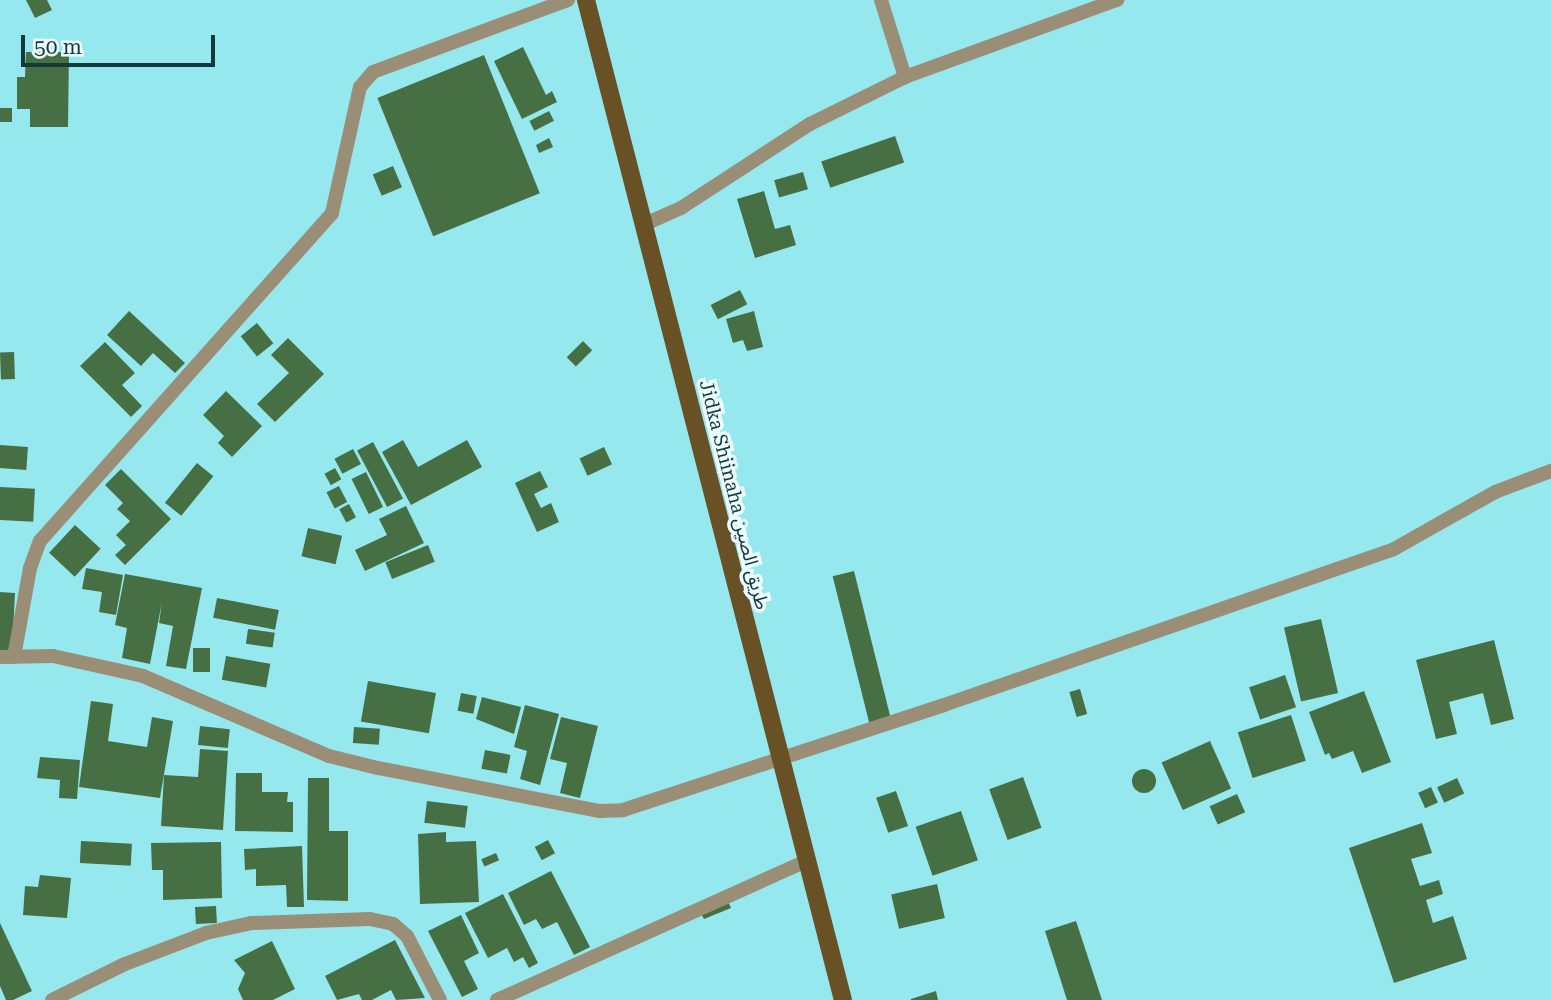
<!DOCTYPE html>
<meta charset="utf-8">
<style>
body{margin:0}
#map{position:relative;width:1551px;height:1000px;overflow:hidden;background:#96e8ef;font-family:"Roboto Serif","Noto Sans Arabic",serif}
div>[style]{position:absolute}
.building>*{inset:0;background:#476f44;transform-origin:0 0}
.round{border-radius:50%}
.street>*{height:14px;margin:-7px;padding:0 7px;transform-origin:7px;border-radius:7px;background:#9b8e77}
.primary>*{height:18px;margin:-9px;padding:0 9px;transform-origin:9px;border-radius:9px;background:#685125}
span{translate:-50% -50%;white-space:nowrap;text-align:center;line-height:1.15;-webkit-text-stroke:7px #edfcfe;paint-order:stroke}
.street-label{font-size:19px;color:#15383b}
.scale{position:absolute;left:21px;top:35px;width:194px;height:32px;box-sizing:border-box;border:4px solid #15383b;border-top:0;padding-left:9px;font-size:21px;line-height:24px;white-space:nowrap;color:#15383b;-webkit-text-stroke:5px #edfcfe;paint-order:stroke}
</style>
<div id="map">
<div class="building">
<div style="clip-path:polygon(26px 0,47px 0,52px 10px,35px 18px)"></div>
<div style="clip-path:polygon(523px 47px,546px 95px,552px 91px,557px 102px,522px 119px,494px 61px)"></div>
<div style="clip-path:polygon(26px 52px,69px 52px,68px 127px,30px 127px,30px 109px,17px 109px,17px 77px,25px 77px)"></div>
<div style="left:484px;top:55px;width:149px;height:115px;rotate:68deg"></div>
<div style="left:12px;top:108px;width:14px;height:12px;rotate:90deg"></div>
<div style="left:549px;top:111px;width:11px;height:22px;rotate:63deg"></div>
<div style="left:895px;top:136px;width:28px;height:78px;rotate:71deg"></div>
<div style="clip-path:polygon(549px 138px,553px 147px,539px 153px,536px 145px)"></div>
<div style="left:393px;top:166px;width:23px;height:22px;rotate:67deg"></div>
<div style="left:803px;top:172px;width:18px;height:30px;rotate:74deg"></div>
<div style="clip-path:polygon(764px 191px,775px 229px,790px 225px,796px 245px,755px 258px,737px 199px)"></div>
<div style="left:740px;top:290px;width:16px;height:33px;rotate:63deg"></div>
<div style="clip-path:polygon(129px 311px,185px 363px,175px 373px,153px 353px,141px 366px,107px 335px)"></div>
<div style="clip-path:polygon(754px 311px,763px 347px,747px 351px,743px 340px,733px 343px,726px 319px)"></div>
<div style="left:257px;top:323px;width:26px;height:21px;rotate:51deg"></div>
<div style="clip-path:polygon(288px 338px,324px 374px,275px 422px,257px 404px,289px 373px,271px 355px)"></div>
<div style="left:583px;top:341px;width:13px;height:23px;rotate:45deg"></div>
<div style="clip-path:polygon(105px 342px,135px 373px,122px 385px,142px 406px,131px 417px,80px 366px)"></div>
<div style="left:14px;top:352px;width:27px;height:14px;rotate:88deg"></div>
<div style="clip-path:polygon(226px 391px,262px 426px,232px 457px,218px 443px,224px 436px,203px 415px)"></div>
<div style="clip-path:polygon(403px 440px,418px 467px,467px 440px,482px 467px,411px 505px,382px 452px)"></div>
<div style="left:373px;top:442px;width:64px;height:18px;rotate:62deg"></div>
<div style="left:0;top:445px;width:28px;height:23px;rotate:4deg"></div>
<div style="left:604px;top:447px;width:19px;height:27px;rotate:65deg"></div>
<div style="left:353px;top:449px;width:17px;height:21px;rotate:62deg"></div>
<div style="left:197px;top:463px;width:21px;height:51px;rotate:39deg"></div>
<div style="left:335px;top:468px;width:13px;height:12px;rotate:61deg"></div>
<div style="clip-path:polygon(121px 469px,171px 519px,125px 565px,115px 555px,126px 545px,116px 535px,130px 521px,117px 509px,123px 503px,105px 485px)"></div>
<div style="clip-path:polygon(540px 471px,548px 487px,534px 494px,541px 508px,551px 503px,559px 522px,537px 532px,515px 483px)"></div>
<div style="left:366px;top:472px;width:39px;height:16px;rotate:64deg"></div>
<div style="left:339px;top:486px;width:18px;height:14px;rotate:63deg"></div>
<div style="left:0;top:487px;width:35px;height:33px;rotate:3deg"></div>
<div style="left:349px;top:504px;width:15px;height:11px;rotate:62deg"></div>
<div style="clip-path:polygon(406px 506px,424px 543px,365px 571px,355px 550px,387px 535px,379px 519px)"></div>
<div style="left:75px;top:525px;width:35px;height:38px;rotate:43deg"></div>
<div style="left:308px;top:528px;width:35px;height:29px;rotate:13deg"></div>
<div style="left:428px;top:545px;width:18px;height:46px;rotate:68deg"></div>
<div style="clip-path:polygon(86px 568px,123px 575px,116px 615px,99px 612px,102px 592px,82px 589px)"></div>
<div style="left:854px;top:571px;width:152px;height:22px;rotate:76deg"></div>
<div style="clip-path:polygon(125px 574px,202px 588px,186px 669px,166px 666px,173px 626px,159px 623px,162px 602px,150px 664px,122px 658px,127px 628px,115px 625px)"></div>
<div style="clip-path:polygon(0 592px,15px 593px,12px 652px,0 651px)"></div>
<div style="left:217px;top:598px;width:63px;height:20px;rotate:11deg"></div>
<div style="left:1321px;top:619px;width:76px;height:38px;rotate:77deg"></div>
<div style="left:248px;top:629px;width:27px;height:15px;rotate:8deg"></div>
<div style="clip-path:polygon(1494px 640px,1514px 719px,1491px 725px,1483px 693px,1449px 702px,1457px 734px,1436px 739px,1416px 660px)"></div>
<div style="left:193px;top:648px;width:17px;height:24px"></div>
<div style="left:226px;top:656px;width:45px;height:24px;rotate:10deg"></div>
<div style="left:1285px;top:675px;width:34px;height:38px;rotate:71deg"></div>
<div style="left:368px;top:681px;width:69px;height:41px;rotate:10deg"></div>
<div style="left:1080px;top:689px;width:26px;height:11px;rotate:74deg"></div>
<div style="clip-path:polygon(1364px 691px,1391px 762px,1362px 773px,1353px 751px,1332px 759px,1329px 753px,1325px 755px,1309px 712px)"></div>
<div style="left:461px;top:693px;width:16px;height:18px;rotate:11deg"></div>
<div style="clip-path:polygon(482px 697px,521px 707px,514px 734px,476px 719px)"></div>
<div style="clip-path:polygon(91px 701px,113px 704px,108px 741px,147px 747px,152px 717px,173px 721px,160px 798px,79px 787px)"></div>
<div style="clip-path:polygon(525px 705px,559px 714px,540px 785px,520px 779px,527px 751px,514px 747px)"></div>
<div style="left:1291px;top:715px;width:48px;height:56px;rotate:72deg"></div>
<div style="clip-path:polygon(561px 717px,598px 726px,580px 798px,560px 793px,567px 763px,550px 759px)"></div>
<div style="left:200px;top:726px;width:30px;height:19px;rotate:6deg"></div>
<div style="left:354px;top:727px;width:26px;height:16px;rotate:4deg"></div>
<div style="left:1210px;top:741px;width:52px;height:53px;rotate:66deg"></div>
<div style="clip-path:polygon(200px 749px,228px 751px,223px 830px,161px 826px,164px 775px,198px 777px)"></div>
<div style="left:485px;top:750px;width:26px;height:19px;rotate:11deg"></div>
<div style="clip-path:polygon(40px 757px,80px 760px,77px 799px,59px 798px,60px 780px,37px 778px)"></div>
<div class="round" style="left:1132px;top:769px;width:24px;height:24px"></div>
<div style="clip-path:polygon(236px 773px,262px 773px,262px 792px,288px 792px,287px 802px,293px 802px,293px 832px,235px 831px)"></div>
<div style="left:1023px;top:777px;width:54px;height:36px;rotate:70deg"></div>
<div style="clip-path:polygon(308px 778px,329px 778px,329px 831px,348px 831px,348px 901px,307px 900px)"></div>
<div style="left:1457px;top:778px;width:17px;height:22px;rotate:65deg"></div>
<div style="left:1431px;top:787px;width:17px;height:14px;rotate:66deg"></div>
<div style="left:896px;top:791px;width:37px;height:21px;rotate:71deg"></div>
<div style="left:1237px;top:794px;width:20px;height:30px;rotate:66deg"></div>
<div style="left:427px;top:801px;width:41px;height:22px;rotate:7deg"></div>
<div style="left:961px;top:811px;width:52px;height:48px;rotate:71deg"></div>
<div style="clip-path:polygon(1422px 823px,1432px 853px,1411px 859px,1420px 886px,1439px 880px,1443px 894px,1426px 900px,1433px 923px,1453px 916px,1467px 959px,1394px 983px,1349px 848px)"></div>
<div style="clip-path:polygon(446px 832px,446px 842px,476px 841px,479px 902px,420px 904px,418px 834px)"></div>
<div style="left:548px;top:840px;width:15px;height:15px;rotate:62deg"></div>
<div style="left:81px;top:841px;width:51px;height:22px;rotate:3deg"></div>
<div style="clip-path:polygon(221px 842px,222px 898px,163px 900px,163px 870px,152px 870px,151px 843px)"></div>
<div style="clip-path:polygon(302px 846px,304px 907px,287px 907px,286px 885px,256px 886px,256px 869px,245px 870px,244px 849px)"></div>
<div style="left:496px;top:853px;width:8px;height:16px;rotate:67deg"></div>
<div style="clip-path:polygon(551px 871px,590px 947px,574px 955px,557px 922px,542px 929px,536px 919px,524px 925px,508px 893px)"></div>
<div style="clip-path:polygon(40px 875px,71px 878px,67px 918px,23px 915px,25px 886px,38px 887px)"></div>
<div style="left:937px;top:884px;width:35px;height:47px;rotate:77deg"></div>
<div style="clip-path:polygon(503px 894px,538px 963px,529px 968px,523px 957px,514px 962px,507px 948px,488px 958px,465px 913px)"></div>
<div style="clip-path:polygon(727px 899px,731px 908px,704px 919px,700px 912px)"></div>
<div style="left:216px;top:906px;width:17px;height:21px;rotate:87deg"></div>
<div style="clip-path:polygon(461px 915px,479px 953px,464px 961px,478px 989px,462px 997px,428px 931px)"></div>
<div style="clip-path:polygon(1076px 921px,1102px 1000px,1067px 1000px,1045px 931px)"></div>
<div style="clip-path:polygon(0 923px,32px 991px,13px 1000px,6px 1000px,0 986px)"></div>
<div style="clip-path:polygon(395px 940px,425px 998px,396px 1000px,391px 990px,372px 1000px,362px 1000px,359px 994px,337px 1000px,325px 976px)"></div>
<div style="clip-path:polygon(272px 941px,295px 989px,273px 1000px,243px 1000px,238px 989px,245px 973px,234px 960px)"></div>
<div style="clip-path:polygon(936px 991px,938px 1000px,911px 1000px,911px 999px)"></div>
</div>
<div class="street">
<div style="left:881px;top:0;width:81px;rotate:72.7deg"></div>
<div style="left:645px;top:224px;width:39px;rotate:-24deg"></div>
<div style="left:681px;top:208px;width:154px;rotate:-33.1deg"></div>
<div style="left:810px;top:124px;width:106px;rotate:-26.3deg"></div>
<div style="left:905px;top:77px;width:226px;rotate:-20deg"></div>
<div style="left:0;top:657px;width:53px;rotate:-1.1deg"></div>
<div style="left:53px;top:656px;width:92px;rotate:12.5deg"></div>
<div style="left:143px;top:676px;width:202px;rotate:23.3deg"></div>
<div style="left:329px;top:756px;width:50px;rotate:13.8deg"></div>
<div style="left:378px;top:768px;width:226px;rotate:11deg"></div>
<div style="left:600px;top:811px;width:23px;rotate:-2deg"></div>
<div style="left:623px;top:810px;width:338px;rotate:-18.1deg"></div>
<div style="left:944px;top:705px;width:476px;rotate:-19.1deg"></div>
<div style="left:1394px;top:549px;width:116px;rotate:-29.4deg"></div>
<div style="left:1495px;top:492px;width:60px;rotate:-20.6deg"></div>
<div style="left:14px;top:657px;width:90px;rotate:-79.8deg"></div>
<div style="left:30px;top:568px;width:29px;rotate:-70deg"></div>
<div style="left:40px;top:541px;width:439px;rotate:-48.3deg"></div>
<div style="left:332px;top:213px;width:129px;rotate:-77.5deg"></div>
<div style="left:360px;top:87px;width:20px;rotate:-49deg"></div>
<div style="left:373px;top:72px;width:208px;rotate:-20.3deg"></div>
<div style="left:52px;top:1000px;width:81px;rotate:-26.3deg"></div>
<div style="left:125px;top:964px;width:87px;rotate:-20.9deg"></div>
<div style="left:206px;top:933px;width:46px;rotate:-12.5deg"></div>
<div style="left:251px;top:923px;width:119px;rotate:-1.9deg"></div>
<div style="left:370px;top:919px;width:24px;rotate:12deg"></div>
<div style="left:393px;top:924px;width:18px;rotate:41deg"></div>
<div style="left:407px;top:936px;width:72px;rotate:62.7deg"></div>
<div style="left:497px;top:1000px;width:341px;rotate:-24.2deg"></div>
</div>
<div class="primary">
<div style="left:586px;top:0;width:1032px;rotate:75.59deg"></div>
</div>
<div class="street-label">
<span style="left:734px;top:495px;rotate:76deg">Jidka Shiinaha طريق الصين</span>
</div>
<div class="scale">50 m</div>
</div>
